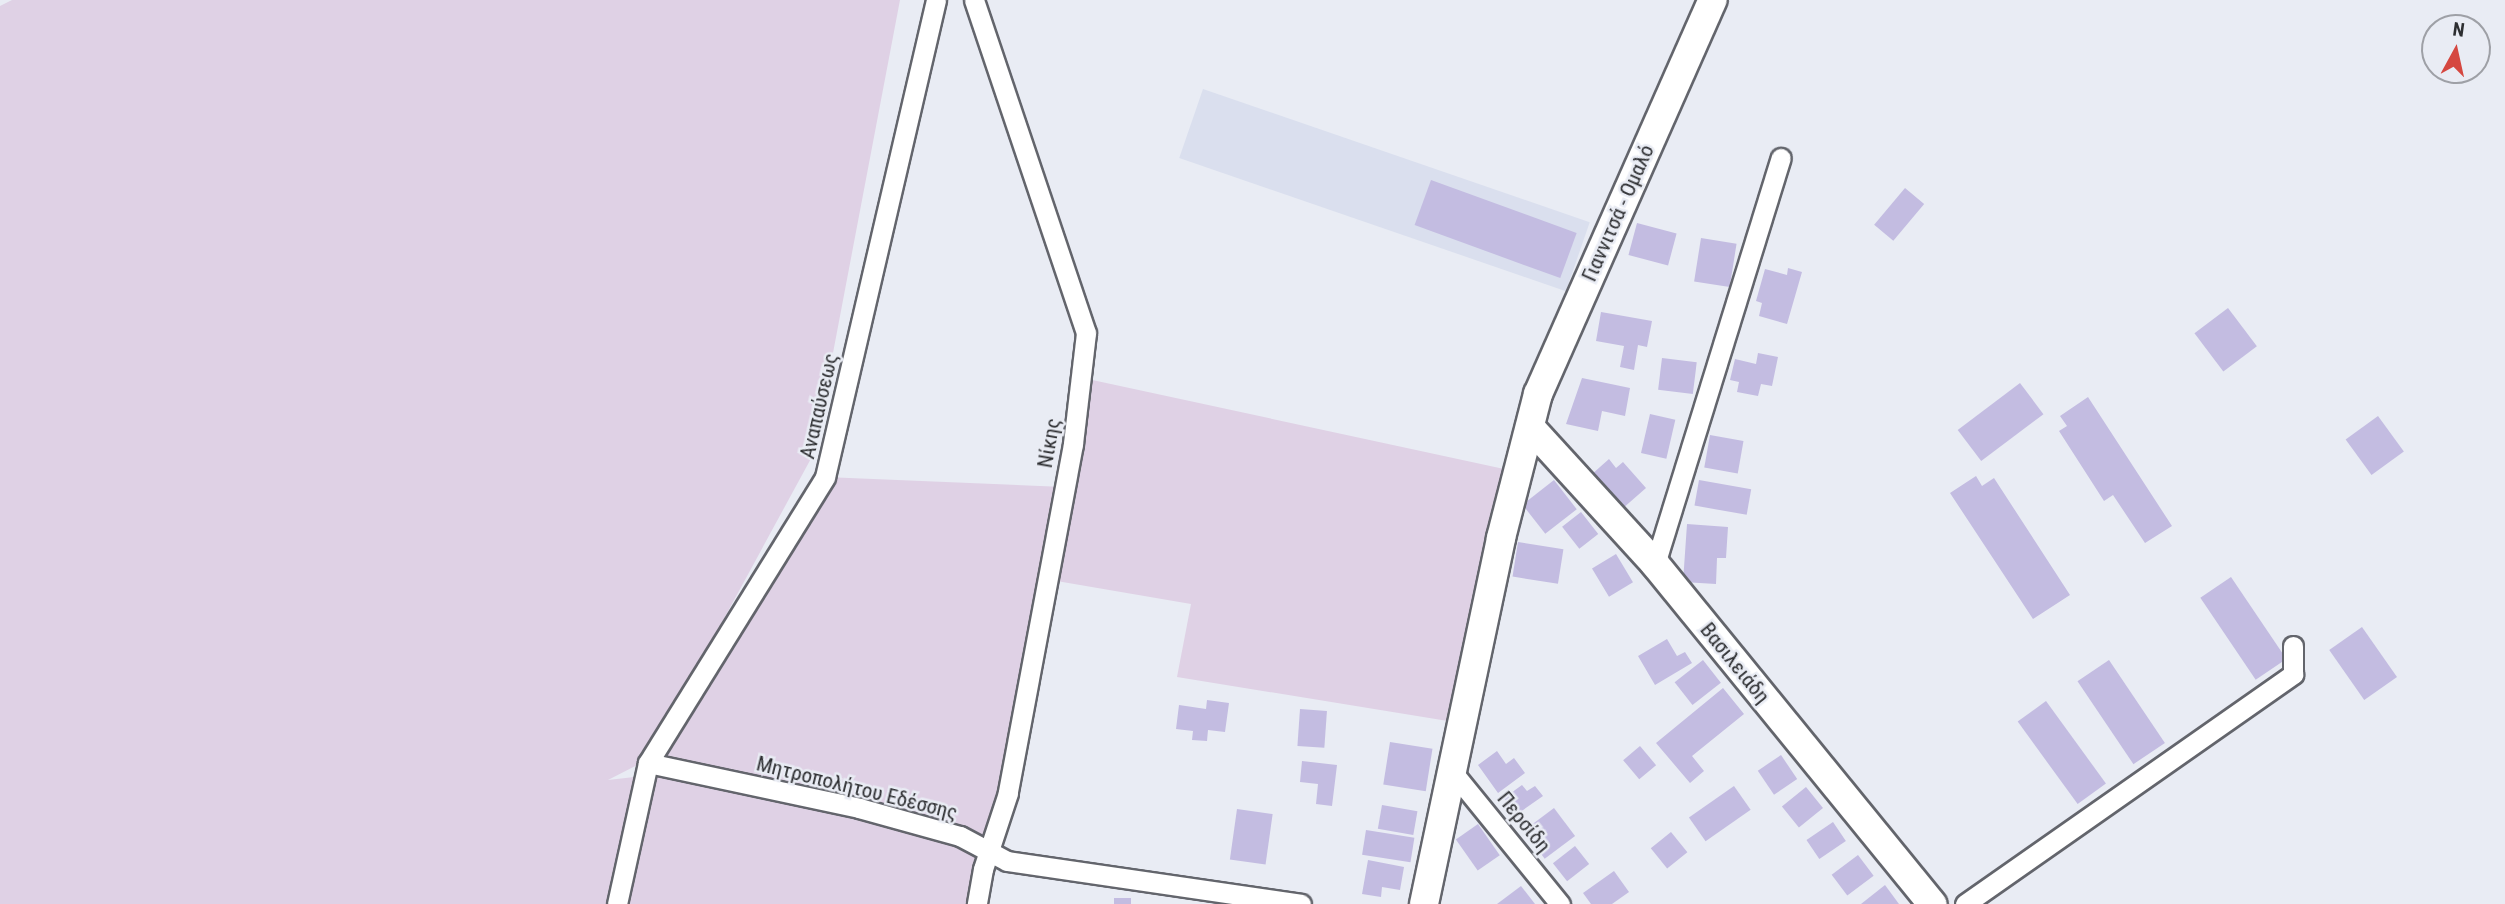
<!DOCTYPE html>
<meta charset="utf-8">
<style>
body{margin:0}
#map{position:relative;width:2505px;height:904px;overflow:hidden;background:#e9ecf4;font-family:"Roboto Condensed",sans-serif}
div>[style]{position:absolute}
.built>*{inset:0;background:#dadfee;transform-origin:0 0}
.green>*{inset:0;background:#dfd1e5}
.building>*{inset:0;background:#c3bce1;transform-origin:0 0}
.roads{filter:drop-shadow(2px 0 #63656c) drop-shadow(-2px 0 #63656c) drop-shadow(0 2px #63656c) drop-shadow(0 -2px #63656c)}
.street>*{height:19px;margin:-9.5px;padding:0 9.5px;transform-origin:9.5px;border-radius:9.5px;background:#fff}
.secondary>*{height:28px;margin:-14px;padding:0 14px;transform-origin:14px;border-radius:14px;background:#fff}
span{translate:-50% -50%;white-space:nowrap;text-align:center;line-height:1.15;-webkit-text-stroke:5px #e9ecf4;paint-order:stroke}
.street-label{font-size:21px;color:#2d2e31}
.north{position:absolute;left:2421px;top:14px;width:70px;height:70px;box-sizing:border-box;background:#e9ecf4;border:2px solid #9ea0a6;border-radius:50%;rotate:8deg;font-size:19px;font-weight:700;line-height:28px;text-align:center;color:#2d2e31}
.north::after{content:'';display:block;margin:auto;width:24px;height:32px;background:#d54740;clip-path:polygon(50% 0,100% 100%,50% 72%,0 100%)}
</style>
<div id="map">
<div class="built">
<div style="left:1203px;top:89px;width:409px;height:73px;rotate:19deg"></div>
</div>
<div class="green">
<div style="clip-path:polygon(12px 0,900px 0,814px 453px,647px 760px,608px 780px,643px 776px,825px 477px,1064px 487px,1083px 378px,1518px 472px,1460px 723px,1177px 677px,1191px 604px,1045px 579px,977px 904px,0 904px,0 6px)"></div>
</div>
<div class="building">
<div style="left:1431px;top:180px;width:155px;height:48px;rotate:20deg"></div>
<div style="left:1905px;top:188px;width:25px;height:48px;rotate:40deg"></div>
<div style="left:1637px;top:223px;width:41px;height:33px;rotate:15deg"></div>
<div style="left:1701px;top:238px;width:36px;height:44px;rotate:9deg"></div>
<div style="clip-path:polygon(1788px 268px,1802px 272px,1787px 324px,1759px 316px,1762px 303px,1756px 301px,1765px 269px,1787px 275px)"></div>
<div style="left:2228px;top:308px;width:48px;height:42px;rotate:53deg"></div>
<div style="clip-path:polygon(1601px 312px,1652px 321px,1647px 347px,1638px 345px,1634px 370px,1620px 367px,1624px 346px,1596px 341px)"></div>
<div style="clip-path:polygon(1758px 353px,1778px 357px,1772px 386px,1761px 384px,1758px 396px,1737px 392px,1739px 382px,1730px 380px,1735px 359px,1756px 364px)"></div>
<div style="left:1662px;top:358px;width:35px;height:32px;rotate:7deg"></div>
<div style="clip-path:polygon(1582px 378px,1630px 388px,1625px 416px,1602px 411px,1598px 431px,1566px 424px)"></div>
<div style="left:2020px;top:383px;width:39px;height:78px;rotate:53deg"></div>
<div style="clip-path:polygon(2088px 397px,2172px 526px,2145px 543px,2113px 495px,2104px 501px,2059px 431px,2067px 426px,2060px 416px)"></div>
<div style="left:1650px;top:414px;width:26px;height:40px;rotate:13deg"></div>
<div style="left:2378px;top:416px;width:44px;height:40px;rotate:54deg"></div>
<div style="left:1710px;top:435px;width:34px;height:33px;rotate:10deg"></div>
<div style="clip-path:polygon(1609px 459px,1616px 468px,1623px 462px,1646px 488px,1622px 509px,1591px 475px)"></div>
<div style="clip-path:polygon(1976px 476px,1982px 486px,1994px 478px,2070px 595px,2033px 619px,1950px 493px)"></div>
<div style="left:1554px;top:480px;width:37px;height:40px;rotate:52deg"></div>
<div style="left:1699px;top:480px;width:53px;height:26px;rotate:10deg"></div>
<div style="left:1581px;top:512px;width:28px;height:24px;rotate:52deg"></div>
<div style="clip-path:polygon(1687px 524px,1728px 527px,1726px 558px,1717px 558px,1716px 584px,1683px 582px)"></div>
<div style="left:1518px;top:542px;width:46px;height:35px;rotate:9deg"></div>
<div style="left:1616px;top:554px;width:33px;height:28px;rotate:59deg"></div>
<div style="left:2231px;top:577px;width:99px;height:37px;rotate:56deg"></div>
<div style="left:2362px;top:627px;width:61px;height:40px;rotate:55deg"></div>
<div style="clip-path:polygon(1667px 639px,1677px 656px,1685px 652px,1692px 663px,1655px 685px,1638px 656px)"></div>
<div style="left:1703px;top:660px;width:29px;height:36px;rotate:52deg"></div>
<div style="left:2109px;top:660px;width:100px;height:38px;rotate:56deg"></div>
<div style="clip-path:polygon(1723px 688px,1744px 714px,1692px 756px,1704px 771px,1690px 783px,1656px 743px)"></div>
<div style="clip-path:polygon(1207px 700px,1229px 703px,1225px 732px,1208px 730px,1207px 741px,1192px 740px,1193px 731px,1176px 729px,1179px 705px,1206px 709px)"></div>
<div style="left:2046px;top:701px;width:102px;height:35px;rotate:54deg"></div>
<div style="left:1300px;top:709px;width:27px;height:37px;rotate:4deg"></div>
<div style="left:1390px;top:742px;width:43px;height:43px;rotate:9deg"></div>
<div style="left:1640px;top:746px;width:25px;height:22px;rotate:50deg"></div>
<div style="clip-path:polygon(1497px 751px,1506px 764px,1514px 758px,1525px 773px,1498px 793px,1478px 765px)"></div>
<div style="left:1781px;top:755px;width:29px;height:28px;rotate:56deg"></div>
<div style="clip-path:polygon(1302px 761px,1337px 765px,1332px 806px,1316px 804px,1318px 784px,1300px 782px)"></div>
<div style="clip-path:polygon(1522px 785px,1527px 791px,1535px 786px,1543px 796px,1516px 815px,1504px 798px)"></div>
<div style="left:1734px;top:786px;width:29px;height:55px;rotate:55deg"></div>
<div style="left:1806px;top:787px;width:27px;height:31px;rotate:51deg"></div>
<div style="left:1382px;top:805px;width:36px;height:24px;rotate:10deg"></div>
<div style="left:1554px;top:808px;width:35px;height:38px;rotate:53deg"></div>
<div style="left:1237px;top:809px;width:36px;height:51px;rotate:8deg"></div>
<div style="left:1833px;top:822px;width:23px;height:32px;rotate:56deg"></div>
<div style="left:1478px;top:824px;width:38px;height:27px;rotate:55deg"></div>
<div style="left:1366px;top:830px;width:49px;height:25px;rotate:9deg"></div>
<div style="left:1671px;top:832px;width:26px;height:26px;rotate:51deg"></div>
<div style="left:1575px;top:846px;width:23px;height:28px;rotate:52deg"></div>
<div style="left:1858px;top:855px;width:26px;height:33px;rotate:53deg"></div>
<div style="clip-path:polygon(1368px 860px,1404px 867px,1400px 890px,1382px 887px,1381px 897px,1362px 894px)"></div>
<div style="clip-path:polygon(1614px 871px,1629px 892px,1612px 904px,1591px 904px,1583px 893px)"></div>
<div style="clip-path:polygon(1885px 885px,1899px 904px,1861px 904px)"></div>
<div style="clip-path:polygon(1521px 886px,1535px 904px,1497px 904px)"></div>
<div style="left:1114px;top:898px;width:17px;height:6px"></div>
</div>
<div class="roads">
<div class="street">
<div style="left:974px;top:0;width:351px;rotate:71.4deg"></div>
<div style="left:1086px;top:333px;width:112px;rotate:96.7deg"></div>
<div style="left:1073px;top:444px;width:355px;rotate:100.6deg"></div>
<div style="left:1008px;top:793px;width:80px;rotate:108.2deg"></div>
<div style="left:983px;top:869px;width:36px;rotate:100deg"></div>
<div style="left:1655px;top:564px;width:425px;rotate:-72.8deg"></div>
<div style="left:648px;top:763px;width:216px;rotate:12deg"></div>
<div style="left:859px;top:808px;width:105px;rotate:15.5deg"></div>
<div style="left:960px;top:836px;width:53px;rotate:28deg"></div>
<div style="left:1007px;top:861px;width:297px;rotate:8.3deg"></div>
<div style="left:1451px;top:770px;width:173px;rotate:50.9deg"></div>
<div style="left:617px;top:904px;width:144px;rotate:-77.6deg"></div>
<div style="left:648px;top:763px;width:336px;rotate:-58.2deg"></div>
<div style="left:825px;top:477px;width:490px;rotate:-76.9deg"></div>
<div style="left:1965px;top:904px;width:401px;rotate:-35deg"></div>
<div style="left:2293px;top:674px;width:28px;rotate:-90deg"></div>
</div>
<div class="secondary">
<div style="left:1531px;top:428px;width:184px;rotate:47.6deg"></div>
<div style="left:1655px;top:564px;width:439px;rotate:50.8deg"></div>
<div style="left:1424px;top:904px;width:374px;rotate:-78.1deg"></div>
<div style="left:1501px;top:538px;width:149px;rotate:-75.6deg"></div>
<div style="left:1538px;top:394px;width:431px;rotate:-66.1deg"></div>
</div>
</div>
<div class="street-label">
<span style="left:1618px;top:213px;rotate:-66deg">Γιαννιτσά - Ομαλό</span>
<span style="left:819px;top:406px;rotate:-77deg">Αναπαύσεως</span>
<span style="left:1049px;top:443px;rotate:-80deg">Νίκης</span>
<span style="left:1735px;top:663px;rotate:51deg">Βασιλειάδη</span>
<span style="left:857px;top:788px;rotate:14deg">Μητροπολήτου Εδέσσης</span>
<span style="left:1524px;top:822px;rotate:51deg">Περσίδη</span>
</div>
<div class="north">N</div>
</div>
